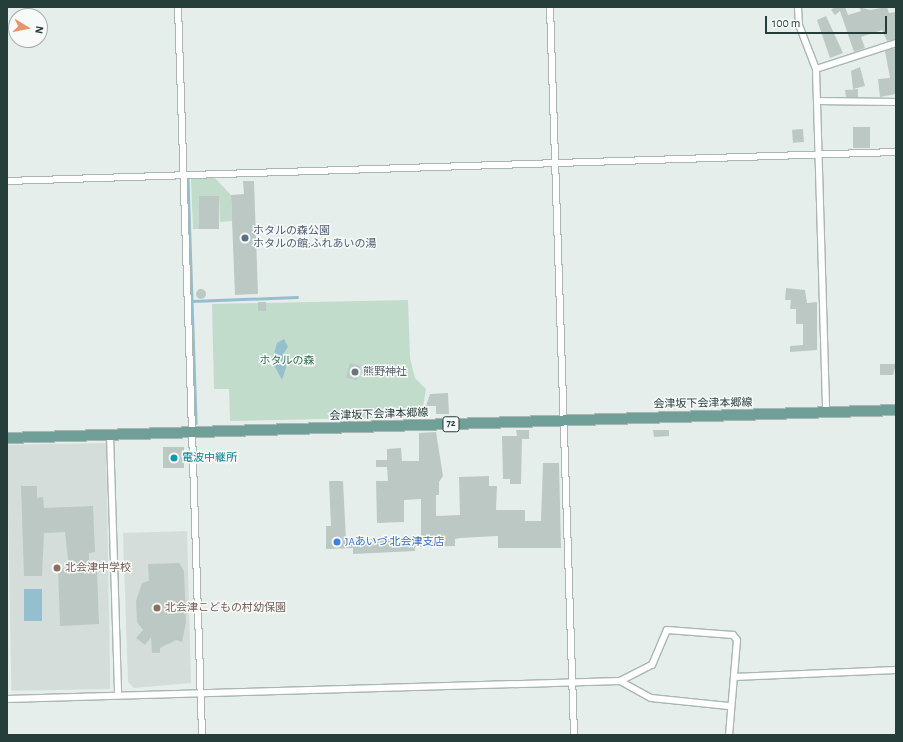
<!DOCTYPE html>
<meta charset="utf-8">
<style>
body{margin:0}
#map{position:relative;width:903px;height:742px;overflow:hidden;background:#e6eeeb;font-family:"Alegreya Sans","Noto Sans JP",sans-serif}
div>[style]{position:absolute}
.built>*{inset:0;background:#d4ddda;transform-origin:0 0}
.green>*{inset:0;background:#c1dccb}
.water>*{inset:0;background:#94bfcd;transform-origin:0 0}
.stream>*{height:2.5px;margin:-1.25px;padding:0 1.25px;transform-origin:1.25px;border-radius:1.25px;background:#94bfcd}
.building>*{inset:0;background:#bcc8c4;transform-origin:0 0}
.round{border-radius:50%}
.roads{filter:drop-shadow(1px 0 #a9b6b2) drop-shadow(-1px 0 #a9b6b2) drop-shadow(0 1px #a9b6b2) drop-shadow(0 -1px #a9b6b2)}
.minor>*{height:6px;margin:-3px;padding:0 3px;transform-origin:3px;border-radius:3px;background:#fff}
.primary>*{height:10px;margin:-5px;padding:0 5px;transform-origin:5px;border-radius:5px;background:#6f9f97}
.dots>*{width:11px;height:11px;translate:-50% -50%;box-sizing:border-box;border:2px solid #f7faf9;border-radius:50%}
span{translate:-50% -50%;white-space:nowrap;text-align:center;line-height:1.15;-webkit-text-stroke:3px #f7faf9;paint-order:stroke}
.shield-label span{padding:1px 3px;background:#f7faf9;border:1px solid;border-radius:3px;-webkit-text-stroke-width:0}
.shield-label{font-size:10px;color:#263e3a;font-weight:700}
.service-label{font-size:11px;color:#4e5e75}
.left{translate:0 -50%;text-align:left}
.park-label{font-size:11px;color:#347152}
.worship-label{font-size:11px;color:#5b616d}
.street-label{font-size:11px;color:#263e3a}
.culture-label{font-size:11px;color:#0d838f}
.shop-label{font-size:11px;color:#366cbe}
.education-label{font-size:11px;color:#785e54}
.frame{position:absolute;inset:0;border:8px solid #263e3a;pointer-events:none}
.north{position:absolute;left:8px;top:8px;width:40px;height:40px;box-sizing:border-box;background:#f7faf9;border:1px solid #a3afad;border-radius:50%;rotate:100deg;font-size:11px;font-weight:700;line-height:16px;text-align:center;color:#263e3a}
.north::after{content:'';display:block;margin:auto;width:14px;height:18px;background:#e5956c;clip-path:polygon(50% 0,100% 100%,50% 72%,0 100%)}
.scale{position:absolute;left:765px;top:16px;width:122px;height:18px;box-sizing:border-box;border:2px solid #263e3a;border-top:0;padding-left:5px;font-size:12px;line-height:14px;white-space:nowrap;color:#263e3a;-webkit-text-stroke:3px #f7faf9;paint-order:stroke}
</style>
<div id="map">
<div class="built">
<div style="left:106px;top:443px;width:246px;height:99px;rotate:89deg"></div>
<div style="clip-path:polygon(187px 531px,191px 683px,134px 688px,128px 682px,123px 533px)"></div>
</div>
<div class="green">
<div style="clip-path:polygon(213px 176px,231px 195px,232px 221px,220px 222px,219px 196px,199px 196px,200px 229px,193px 229px,191px 179px)"></div>
<div style="clip-path:polygon(408px 300px,410px 358px,415px 378px,426px 389px,423px 407px,411px 417px,230px 421px,229px 389px,214px 389px,212px 304px)"></div>
</div>
<div class="water">
<div style="clip-path:polygon(284px 339px,288px 347px,283px 354px,287px 364px,282px 380px,274px 365px,274px 354px,277px 343px)"></div>
<div style="left:24px;top:589px;width:18px;height:32px"></div>
</div>
<div class="stream">
<div style="left:188px;top:179px;width:244px;rotate:88.1deg"></div>
<div style="left:192px;top:301px;width:105px;rotate:-2.2deg"></div>
</div>
<div class="building">
<div style="clip-path:polygon(835px 7px,845px 7px,848px 15px,861px 11px,859px 7px,870px 10px,887px 7px,889px 13px,896px 12px,896px 39px,887px 41px,882px 30px,861px 37px,865px 48px,854px 52px,840px 11px,835px 15px,831px 10px)"></div>
<div style="clip-path:polygon(826px 16px,843px 53px,830px 58px,817px 20px)"></div>
<div style="clip-path:polygon(896px 48px,896px 94px,880px 97px,878px 79px,890px 78px,885px 51px)"></div>
<div style="clip-path:polygon(860px 67px,865px 86px,853px 89px,851px 71px)"></div>
<div style="clip-path:polygon(858px 89px,858px 97px,846px 97px,845px 90px)"></div>
<div style="left:853px;top:127px;width:17px;height:21px"></div>
<div style="left:803px;top:129px;width:13px;height:11px;rotate:86deg"></div>
<div style="clip-path:polygon(243px 181px,254px 181px,258px 294px,235px 295px,231px 195px,244px 194px)"></div>
<div style="left:199px;top:196px;width:20px;height:33px"></div>
<div style="clip-path:polygon(786px 288px,805px 290px,807px 303px,817px 302px,817px 350px,790px 352px,790px 346px,803px 345px,803px 324px,796px 324px,796px 309px,790px 309px,791px 300px,785px 300px)"></div>
<div class="round" style="left:196px;top:289px;width:10px;height:10px"></div>
<div style="left:258px;top:302px;width:8px;height:9px"></div>
<div style="left:350px;top:363px;width:11px;height:15px;rotate:15deg"></div>
<div style="clip-path:polygon(880px 364px,896px 364px,893px 375px,880px 375px)"></div>
<div style="clip-path:polygon(448px 393px,449px 414px,436px 414px,436px 406px,426px 406px,430px 394px)"></div>
<div style="clip-path:polygon(516px 430px,529px 430px,529px 439px,522px 439px,521px 484px,510px 484px,510px 479px,503px 479px,502px 436px,517px 436px)"></div>
<div style="clip-path:polygon(653px 430px,669px 430px,669px 436px,654px 437px)"></div>
<div style="clip-path:polygon(436px 432px,443px 476px,439px 482px,439px 495px,436px 495px,436px 516px,460px 515px,459px 477px,489px 476px,489px 486px,497px 486px,496px 510px,525px 510px,525px 521px,541px 521px,543px 463px,559px 463px,561px 548px,498px 548px,498px 536px,460px 538px,455px 539px,455px 546px,415px 547px,415px 551px,353px 554px,353px 548px,326px 549px,326px 526px,331px 526px,329px 481px,343px 481px,346px 540px,421px 537px,421px 499px,404px 500px,404px 522px,377px 523px,376px 481px,388px 481px,387px 467px,376px 467px,376px 460px,387px 460px,387px 449px,401px 448px,402px 461px,419px 461px,419px 433px)"></div>
<div style="left:163px;top:447px;width:21px;height:21px"></div>
<div style="clip-path:polygon(21px 486px,37px 486px,37px 498px,43px 497px,44px 508px,93px 506px,95px 552px,89px 553px,89px 570px,97px 570px,99px 624px,60px 626px,58px 568px,69px 568px,65px 532px,44px 533px,42px 576px,24px 576px)"></div>
<div style="clip-path:polygon(179px 563px,184px 571px,186px 622px,182px 642px,176px 640px,160px 648px,160px 653px,152px 653px,151px 637px,145px 645px,136px 638px,143px 630px,137px 622px,136px 601px,142px 583px,149px 581px,148px 564px)"></div>
</div>
<div class="roads">
<div class="minor">
<div style="left:178px;top:7px;width:728px;rotate:88.11deg"></div>
<div style="left:550px;top:7px;width:728px;rotate:88.11deg"></div>
<div style="left:798px;top:7px;width:18px;rotate:87deg"></div>
<div style="left:799px;top:25px;width:47px;rotate:68.9deg"></div>
<div style="left:816px;top:69px;width:343px;rotate:88.3deg"></div>
<div style="left:816px;top:69px;width:84px;rotate:-18deg"></div>
<div style="left:817px;top:101px;width:79px;rotate:0.7deg"></div>
<div style="left:7px;top:181px;width:889px;rotate:-1.87deg"></div>
<div style="left:110px;top:435px;width:260px;rotate:88.2deg"></div>
<div style="left:734px;top:677px;width:162px;rotate:-2.5deg"></div>
<div style="left:620px;top:681px;width:36px;rotate:-27deg"></div>
<div style="left:652px;top:665px;width:38px;rotate:-67deg"></div>
<div style="left:667px;top:630px;width:66px;rotate:4.3deg"></div>
<div style="left:733px;top:635px;width:6px;rotate:51deg"></div>
<div style="left:737px;top:640px;width:95px;rotate:94.8deg"></div>
<div style="left:7px;top:699px;width:613px;rotate:-1.68deg"></div>
<div style="left:620px;top:681px;width:35px;rotate:29deg"></div>
<div style="left:651px;top:698px;width:78px;rotate:5.9deg"></div>
</div>
<div class="primary">
<div style="left:7px;top:438px;width:889px;rotate:-1.8deg"></div>
</div>
</div>
<div class="dots">
<div style="left:245px;top:238px;background:#5c6f8a"></div>
<div style="left:355px;top:372px;background:#6b7280"></div>
<div style="left:174px;top:458px;background:#0f9aa8"></div>
<div style="left:337px;top:542px;background:#3f7fe0"></div>
<div style="left:57px;top:568px;background:#8d6e63"></div>
<div style="left:157px;top:608px;background:#8d6e63"></div>
</div>
<div class="shield-label">
<span style="left:451px;top:424px">72</span>
</div>
<div class="service-label">
<span class="left" style="left:253px;top:238px">ホタルの森公園<br>ホタルの館;ふれあいの湯</span>
</div>
<div class="park-label">
<span style="left:287px;top:361px">ホタルの森</span>
</div>
<div class="worship-label">
<span class="left" style="left:363px;top:372px">熊野神社</span>
</div>
<div class="street-label">
<span style="left:703px;top:404px;rotate:-1deg">会津坂下会津本郷線</span>
<span style="left:379px;top:415px;rotate:-2deg">会津坂下会津本郷線</span>
</div>
<div class="culture-label">
<span class="left" style="left:182px;top:458px">電波中継所</span>
</div>
<div class="shop-label">
<span class="left" style="left:345px;top:542px">JAあいづ 北会津支店</span>
</div>
<div class="education-label">
<span class="left" style="left:65px;top:568px">北会津中学校</span>
<span class="left" style="left:165px;top:608px">北会津こどもの村幼保園</span>
</div>
<div class="frame"></div>
<div class="north">N</div>
<div class="scale">100 m</div>
</div>
